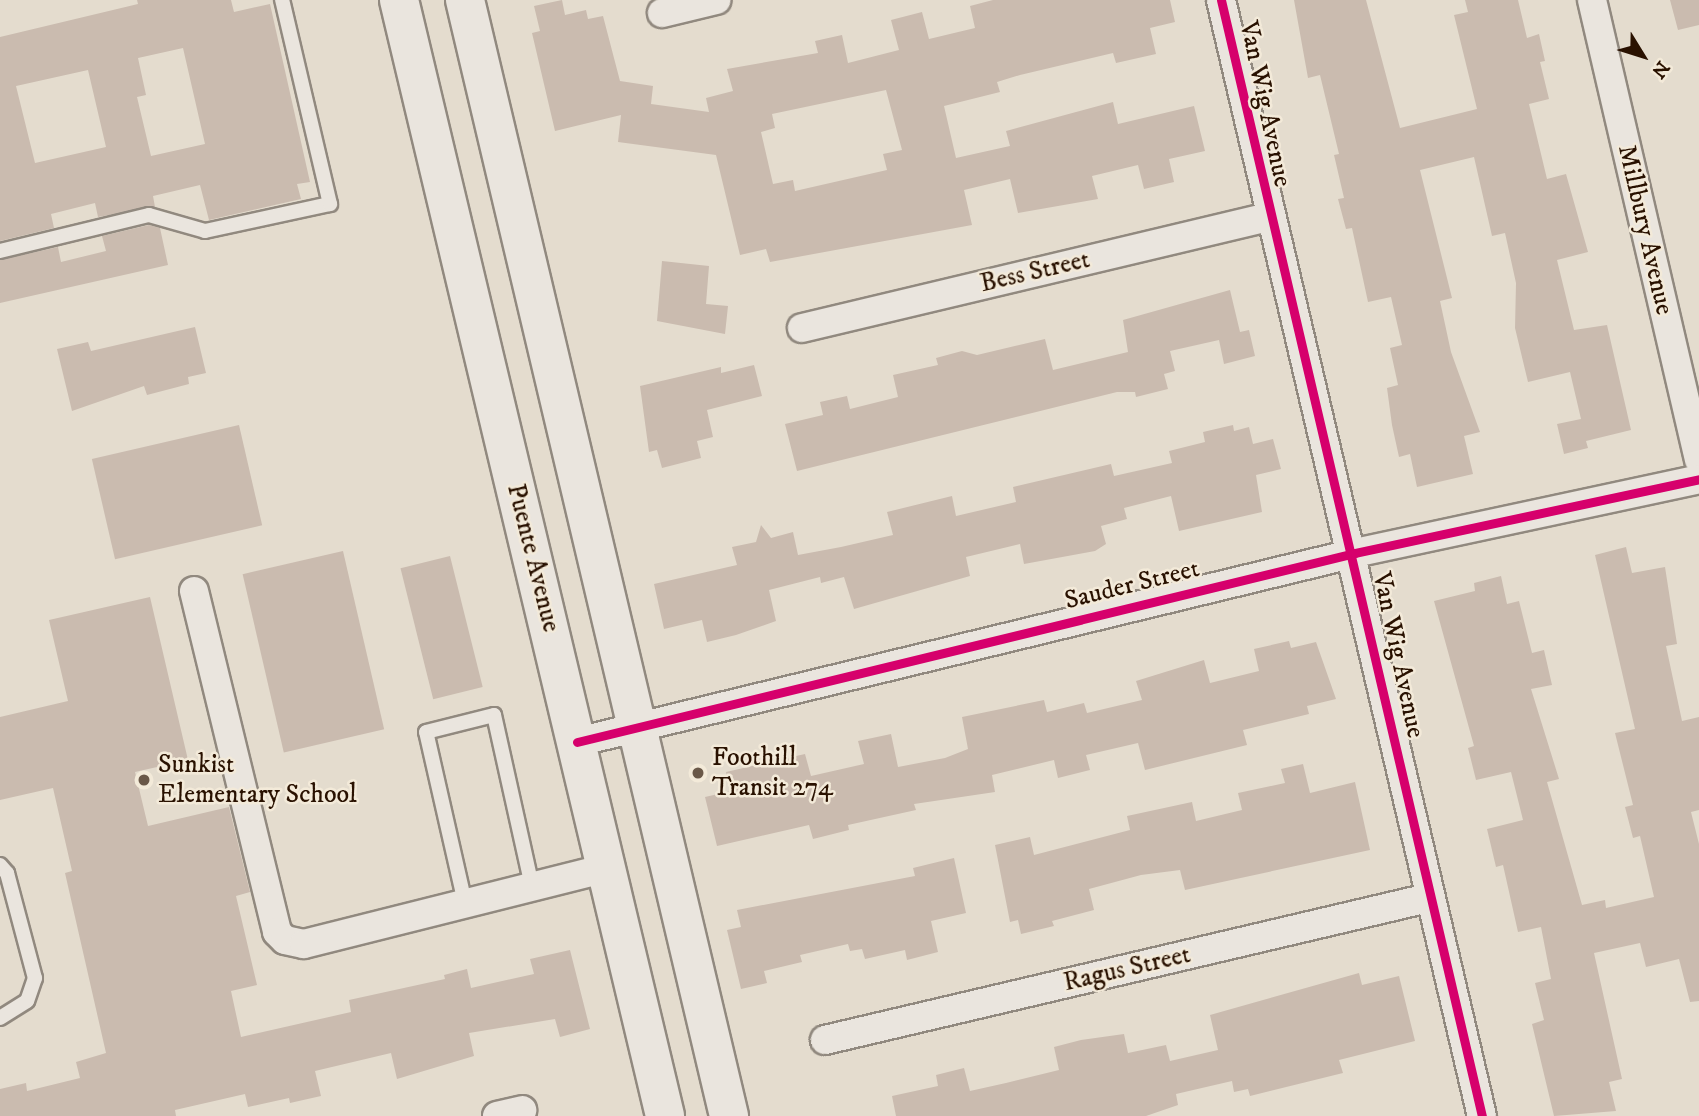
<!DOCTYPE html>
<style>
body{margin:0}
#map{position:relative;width:1699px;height:1116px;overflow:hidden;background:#e4dcce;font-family:"IM FELL DW Pica",serif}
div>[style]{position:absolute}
.building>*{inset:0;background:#cabbaf;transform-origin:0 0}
.roads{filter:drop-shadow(2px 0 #91897f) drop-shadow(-2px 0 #91897f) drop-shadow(0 2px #91897f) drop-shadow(0 -2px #91897f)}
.lane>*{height:14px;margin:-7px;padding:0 7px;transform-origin:7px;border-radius:7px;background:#eae5de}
.street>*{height:28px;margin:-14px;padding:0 14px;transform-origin:14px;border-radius:14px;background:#eae5de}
.secondary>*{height:38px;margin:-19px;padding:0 19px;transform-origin:19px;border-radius:19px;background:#eae5de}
.cycleway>*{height:9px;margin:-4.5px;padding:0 4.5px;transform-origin:4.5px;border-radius:4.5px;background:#d6006c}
.dots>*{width:19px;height:19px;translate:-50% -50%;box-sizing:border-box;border:4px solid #f3ead9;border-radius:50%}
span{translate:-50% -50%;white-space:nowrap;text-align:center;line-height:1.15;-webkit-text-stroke:5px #f3ead9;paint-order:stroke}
.street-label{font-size:26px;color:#291100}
.poi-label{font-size:26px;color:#291100}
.left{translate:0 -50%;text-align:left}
.north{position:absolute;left:1608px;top:21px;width:70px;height:70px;-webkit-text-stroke:5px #f3ead9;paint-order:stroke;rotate:128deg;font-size:19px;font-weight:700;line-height:28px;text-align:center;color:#291100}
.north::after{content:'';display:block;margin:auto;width:24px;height:32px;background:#291100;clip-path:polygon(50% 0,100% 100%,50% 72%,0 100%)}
</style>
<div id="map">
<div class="building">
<div style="clip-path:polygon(evenodd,137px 0,231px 0,234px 12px,270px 4px,310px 182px,297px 184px,301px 199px,209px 220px,200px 185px,153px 196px,155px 207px,98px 217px,95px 203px,51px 214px,54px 228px,0 241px,0 37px,138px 4px,137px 0,183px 48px,205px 144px,151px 156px,137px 97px,146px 95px,138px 58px,183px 48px,137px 0,88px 70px,106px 147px,35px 163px,16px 86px,88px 70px)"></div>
<div style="clip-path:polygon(evenodd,562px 0,565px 15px,586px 10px,588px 19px,603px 16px,620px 81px,653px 86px,651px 104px,709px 112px,706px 98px,733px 91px,727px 69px,818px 53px,815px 41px,842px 35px,848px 63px,899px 50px,891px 20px,922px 12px,929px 39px,975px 28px,970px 6px,993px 0,1170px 0,1175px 22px,1150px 28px,1156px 54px,1116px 63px,1113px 53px,1020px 75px,997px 82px,1000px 92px,944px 106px,956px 158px,1010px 146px,1006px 131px,1113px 102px,1118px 124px,1194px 106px,1205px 151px,1169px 159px,1174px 182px,1144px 189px,1138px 165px,1092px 176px,1098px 199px,1018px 213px,1010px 179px,964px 190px,972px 225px,770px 262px,766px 249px,740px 255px,716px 155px,618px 142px,621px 115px,555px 131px,532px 33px,540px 31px,534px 6px,562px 0,886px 90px,902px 150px,883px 154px,887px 170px,795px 191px,793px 180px,773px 184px,761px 132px,775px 128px,772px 114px,886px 90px)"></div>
<div style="clip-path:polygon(1294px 0,1366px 0,1400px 128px,1477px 109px,1454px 15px,1468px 12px,1465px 0,1518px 0,1527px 38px,1539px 34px,1545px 61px,1540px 62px,1549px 99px,1529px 104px,1547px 179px,1566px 174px,1588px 252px,1557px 260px,1574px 330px,1607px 325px,1631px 430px,1586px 441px,1588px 448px,1564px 454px,1557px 424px,1581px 419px,1570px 372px,1528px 382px,1515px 328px,1516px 283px,1505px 233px,1492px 236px,1474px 157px,1420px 170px,1452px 298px,1440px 301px,1451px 352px,1480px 432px,1464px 436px,1473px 474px,1417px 487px,1410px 454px,1399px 457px,1392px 425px,1387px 388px,1398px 385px,1390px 348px,1402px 345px,1391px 297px,1368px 302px,1352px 228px,1346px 229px,1338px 199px,1344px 198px,1334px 155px,1339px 154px,1320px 75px,1308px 78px)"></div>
<div style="clip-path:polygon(1670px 0,1699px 0,1699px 25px,1678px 30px)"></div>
<div style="clip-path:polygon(149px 225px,160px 228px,168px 265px,0 303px,0 260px,58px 247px,61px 262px,106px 251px,102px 236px)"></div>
<div style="clip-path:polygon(662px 261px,709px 266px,706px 304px,728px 306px,725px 334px,657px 321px)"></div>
<div style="clip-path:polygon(1230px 290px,1240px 332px,1249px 330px,1255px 356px,1224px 364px,1219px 340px,1170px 351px,1175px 371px,1164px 374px,1168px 389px,1136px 397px,1135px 392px,1117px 392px,797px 471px,785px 424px,823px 415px,820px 402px,847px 396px,850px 409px,898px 397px,893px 375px,938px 365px,936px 358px,962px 351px,977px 355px,1045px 339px,1053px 370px,1128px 352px,1123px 320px)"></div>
<div style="clip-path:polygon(195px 327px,206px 373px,188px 377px,189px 384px,147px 395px,144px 386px,72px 411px,57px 349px,88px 342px,91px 351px)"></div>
<div style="clip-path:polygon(754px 365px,762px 396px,707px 410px,713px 437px,697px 441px,701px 458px,662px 468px,657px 450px,649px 452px,640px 386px,721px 367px,721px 373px)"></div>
<div style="left:239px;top:425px;width:103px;height:151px;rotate:77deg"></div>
<div style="clip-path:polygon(1233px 425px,1234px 431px,1249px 427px,1253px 444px,1273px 439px,1281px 469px,1256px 475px,1262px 512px,1179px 531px,1171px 496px,1124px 508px,1127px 519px,1101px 526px,1106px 544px,1095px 551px,1024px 564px,1020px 544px,966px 557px,970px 576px,854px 609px,844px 577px,821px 583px,820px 577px,769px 590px,776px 621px,736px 635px,707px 642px,702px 620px,664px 629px,654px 584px,737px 565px,732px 547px,756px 542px,761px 525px,771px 538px,793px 532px,798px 555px,841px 547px,893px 535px,887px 512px,952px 496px,956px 516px,1016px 502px,1013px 487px,1111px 464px,1114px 476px,1172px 463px,1169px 451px,1205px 442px,1203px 432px)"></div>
<div style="clip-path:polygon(1626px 547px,1632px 573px,1665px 567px,1677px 644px,1666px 646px,1682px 721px,1699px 717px,1699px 810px,1691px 812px,1699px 844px,1699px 1001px,1690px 1002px,1679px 959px,1646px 967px,1640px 943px,1594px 953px,1622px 1079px,1609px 1082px,1616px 1111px,1554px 1116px,1532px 1024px,1544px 1020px,1535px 983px,1551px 979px,1541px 927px,1518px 932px,1503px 865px,1496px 867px,1487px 829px,1523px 820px,1511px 772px,1476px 780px,1468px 748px,1474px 746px,1434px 601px,1475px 591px,1474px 583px,1501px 576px,1507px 604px,1519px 601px,1532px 653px,1544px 650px,1552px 685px,1531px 689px,1559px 779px,1547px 782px,1582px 905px,1605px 900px,1606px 908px,1654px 897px,1640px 836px,1633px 838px,1625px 807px,1633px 805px,1615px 733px,1635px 729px,1595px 555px)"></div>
<div style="left:343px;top:551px;width:183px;height:103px;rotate:77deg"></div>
<div style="left:450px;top:556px;width:135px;height:51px;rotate:76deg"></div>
<div style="clip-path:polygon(150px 597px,188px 760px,135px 772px,148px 826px,229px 807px,250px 892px,236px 896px,257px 985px,231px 991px,241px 1037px,351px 1012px,349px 1000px,445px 979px,444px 975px,467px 969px,471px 988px,534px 974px,530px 959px,570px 950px,590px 1029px,560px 1037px,555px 1019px,469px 1033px,474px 1056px,397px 1079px,391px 1053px,315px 1071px,321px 1096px,290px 1103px,289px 1098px,248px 1107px,245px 1094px,175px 1110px,176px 1116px,0 1116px,0 1089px,26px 1083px,27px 1091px,80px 1078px,76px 1062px,106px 1053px,65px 873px,72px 871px,53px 788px,0 800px,0 717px,68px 701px,49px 620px)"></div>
<div style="clip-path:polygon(1289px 641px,1291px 648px,1316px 642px,1336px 699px,1307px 706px,1309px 714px,1243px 730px,1247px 745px,1145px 770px,1138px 743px,1086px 755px,1090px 770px,1058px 778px,1054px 760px,992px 775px,995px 792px,914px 804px,916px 810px,848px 825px,849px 830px,813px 839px,809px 825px,717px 846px,705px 797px,731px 791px,726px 772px,805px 754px,811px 776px,864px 764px,858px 741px,891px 734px,898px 767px,945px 758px,968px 749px,962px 717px,1044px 700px,1047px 712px,1084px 703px,1087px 713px,1142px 700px,1136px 681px,1204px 660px,1210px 683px,1259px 671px,1254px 649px)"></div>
<div style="clip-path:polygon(1303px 764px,1310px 793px,1355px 782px,1370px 850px,1185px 890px,1180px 870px,1141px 875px,1089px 889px,1094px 910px,1052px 921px,1054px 926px,1021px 934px,1018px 920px,1010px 922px,995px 845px,1030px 837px,1034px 855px,1130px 830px,1127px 816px,1192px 802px,1196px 821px,1242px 810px,1238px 793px,1285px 783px,1281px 769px)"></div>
<div style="clip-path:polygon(954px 858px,966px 913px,931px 921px,938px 952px,907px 960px,905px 950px,865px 959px,862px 949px,850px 951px,848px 944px,800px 955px,802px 962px,764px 971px,767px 983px,741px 989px,727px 930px,741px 927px,737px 910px,915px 876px,913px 868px)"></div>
<div style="clip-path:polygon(1359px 973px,1362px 985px,1399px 976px,1415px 1041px,1339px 1060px,1343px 1073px,1250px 1096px,1248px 1089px,1234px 1092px,1232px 1081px,1176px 1094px,1178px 1105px,1146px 1116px,896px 1116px,892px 1096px,938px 1086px,936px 1075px,964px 1068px,970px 1091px,1006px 1083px,1059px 1070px,1054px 1047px,1081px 1040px,1124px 1034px,1128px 1053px,1166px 1045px,1170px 1061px,1218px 1050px,1210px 1015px)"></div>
</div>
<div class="roads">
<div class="lane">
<div style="left:0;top:251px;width:153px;rotate:-13.6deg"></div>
<div style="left:149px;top:215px;width:58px;rotate:15.9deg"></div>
<div style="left:205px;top:231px;width:128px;rotate:-12.2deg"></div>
<div style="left:330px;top:204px;width:210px;rotate:-103.2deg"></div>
<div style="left:0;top:865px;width:11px;rotate:49deg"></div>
<div style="left:7px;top:873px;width:109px;rotate:75.1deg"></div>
<div style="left:35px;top:978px;width:24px;rotate:109deg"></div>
<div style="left:27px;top:1001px;width:32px;rotate:148deg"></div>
<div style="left:465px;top:903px;width:175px;rotate:-102.8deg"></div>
<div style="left:426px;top:732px;width:70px;rotate:-14deg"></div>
<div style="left:494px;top:715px;width:175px;rotate:77.5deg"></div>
</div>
<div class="street">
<div style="left:1221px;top:0;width:1146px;rotate:76.84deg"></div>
<div style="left:1592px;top:0;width:472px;rotate:76.9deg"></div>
<div style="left:662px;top:13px;width:56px;rotate:-13.5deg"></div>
<div style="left:802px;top:328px;width:480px;rotate:-13.4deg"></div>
<div style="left:194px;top:591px;width:351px;rotate:76.3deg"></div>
<div style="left:277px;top:932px;width:11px;rotate:45deg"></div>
<div style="left:285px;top:940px;width:19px;rotate:12deg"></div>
<div style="left:304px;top:944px;width:312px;rotate:-14.1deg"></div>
<div style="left:577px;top:742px;width:801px;rotate:-13.65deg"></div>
<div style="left:1355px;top:553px;width:352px;rotate:-12.1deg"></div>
<div style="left:825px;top:1040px;width:619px;rotate:-13.25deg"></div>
<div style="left:497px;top:1116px;width:26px;rotate:-13deg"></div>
</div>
<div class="secondary">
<div style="left:399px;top:0;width:1147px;rotate:76.59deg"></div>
<div style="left:465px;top:0;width:1147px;rotate:76.69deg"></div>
</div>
</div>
<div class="cycleway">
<div style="left:1221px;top:0;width:1146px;rotate:76.84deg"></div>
<div style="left:577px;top:742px;width:801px;rotate:-13.65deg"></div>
<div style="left:1355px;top:553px;width:352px;rotate:-12.1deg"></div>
</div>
<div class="dots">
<div style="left:698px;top:773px;background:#6a5848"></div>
<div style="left:144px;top:780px;background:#6a5848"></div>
</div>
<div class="street-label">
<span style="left:1265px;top:104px;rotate:78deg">Van Wig Avenue</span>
<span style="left:1645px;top:230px;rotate:77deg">Millbury Avenue</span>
<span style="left:1035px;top:272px;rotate:-13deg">Bess Street</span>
<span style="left:533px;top:558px;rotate:76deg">Puente Avenue</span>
<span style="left:1132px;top:585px;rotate:-14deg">Sauder Street</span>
<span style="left:1398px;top:655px;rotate:78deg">Van Wig Avenue</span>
<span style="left:1127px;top:969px;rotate:-13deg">Ragus Street</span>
</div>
<div class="poi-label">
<span class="left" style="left:712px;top:773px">Foothill<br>Transit 274</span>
<span class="left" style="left:158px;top:780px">Sunkist<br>Elementary School</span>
</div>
<div class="north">N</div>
</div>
